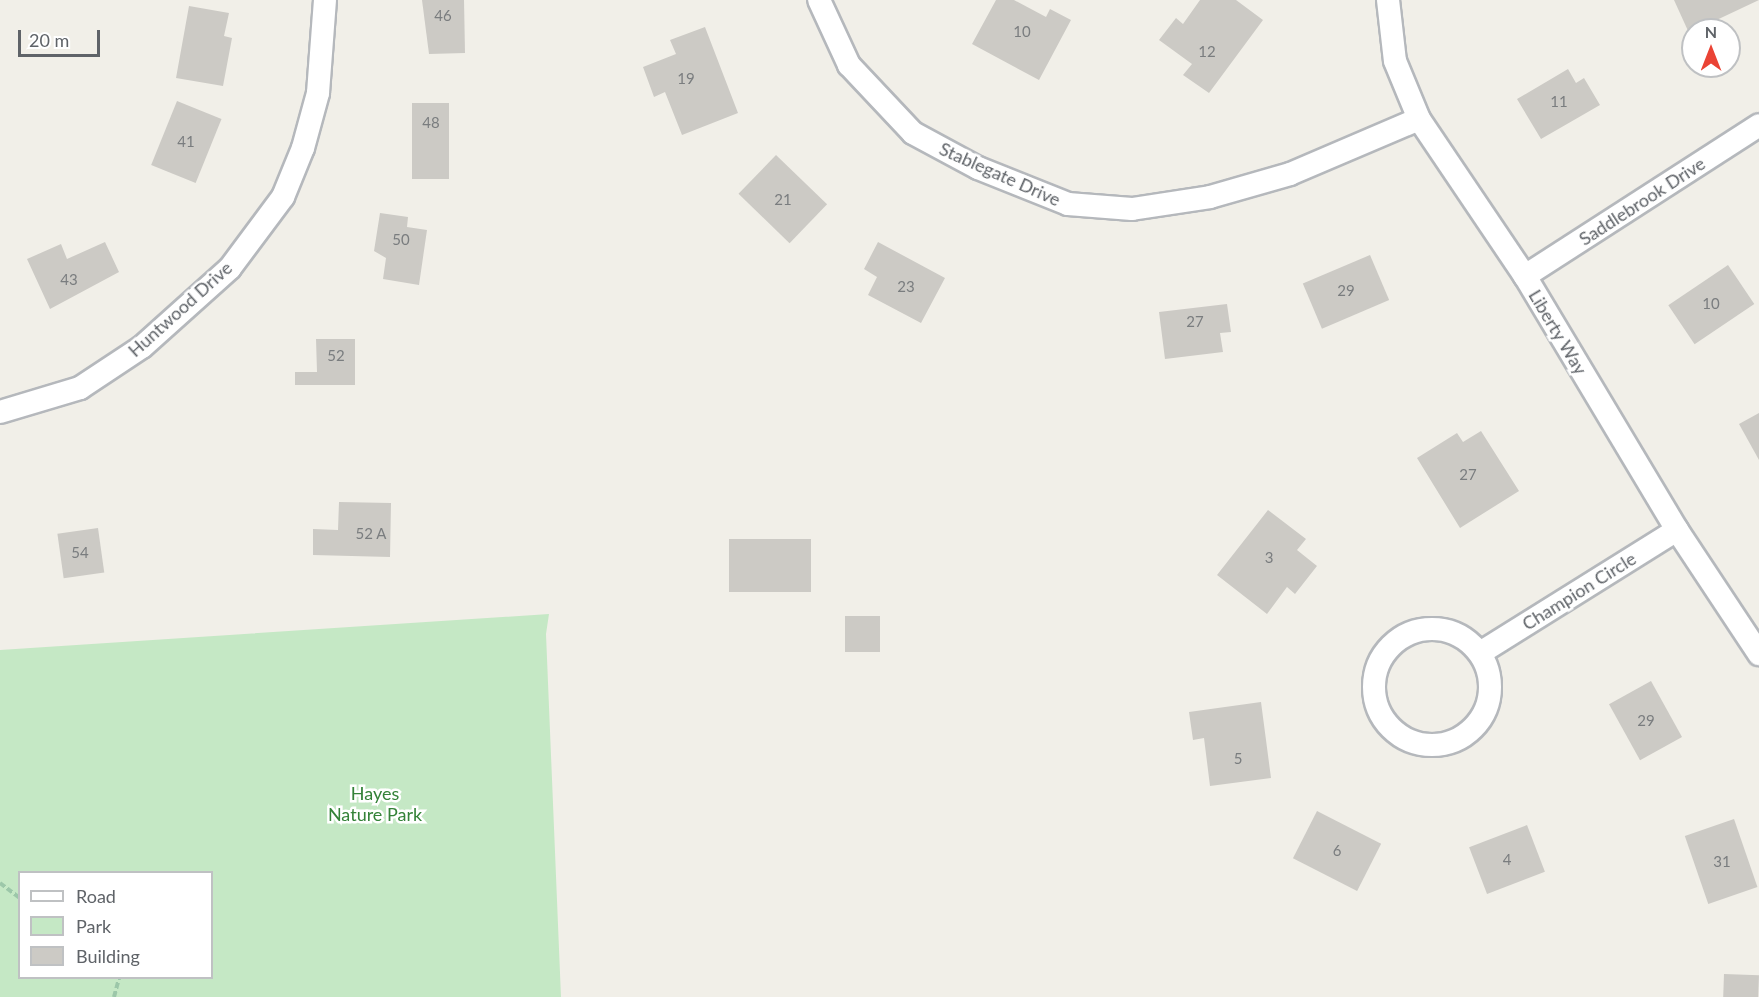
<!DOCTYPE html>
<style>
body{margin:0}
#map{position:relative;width:1759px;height:997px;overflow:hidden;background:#f1efe8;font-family:Lato,sans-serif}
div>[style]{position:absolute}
.green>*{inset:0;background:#c5e8c5}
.building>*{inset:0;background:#cccac5;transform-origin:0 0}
.path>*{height:4px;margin-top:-2px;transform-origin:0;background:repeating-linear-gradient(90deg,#9cc7a9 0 6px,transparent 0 9px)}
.roads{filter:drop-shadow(2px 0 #b5b8bc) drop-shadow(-2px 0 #b5b8bc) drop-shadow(0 2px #b5b8bc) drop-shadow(0 -2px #b5b8bc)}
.street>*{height:22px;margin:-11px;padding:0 11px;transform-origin:11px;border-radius:11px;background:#fff}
.street>.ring{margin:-11px;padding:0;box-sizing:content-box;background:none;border:22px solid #fff;border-radius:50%}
span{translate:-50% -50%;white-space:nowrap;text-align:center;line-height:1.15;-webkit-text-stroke:5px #fff;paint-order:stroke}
.number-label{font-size:15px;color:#7a7d7f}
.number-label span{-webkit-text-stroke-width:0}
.street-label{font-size:18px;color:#5f6368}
.park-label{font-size:18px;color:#348238}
.legend{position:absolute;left:18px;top:871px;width:195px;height:108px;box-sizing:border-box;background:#fff;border:2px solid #bfc1c3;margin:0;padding:8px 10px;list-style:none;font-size:18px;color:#5f6368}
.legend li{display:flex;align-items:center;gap:12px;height:30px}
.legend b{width:30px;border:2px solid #bfc1c3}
.north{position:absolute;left:1681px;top:18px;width:60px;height:60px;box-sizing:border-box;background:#fff;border:2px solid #bfc1c3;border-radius:50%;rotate:0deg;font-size:16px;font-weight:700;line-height:24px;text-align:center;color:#5f6368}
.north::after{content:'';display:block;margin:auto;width:21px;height:27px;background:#ea4335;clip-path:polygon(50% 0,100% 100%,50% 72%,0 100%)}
.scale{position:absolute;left:18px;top:30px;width:82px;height:27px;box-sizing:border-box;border:3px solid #5f6368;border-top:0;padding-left:8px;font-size:18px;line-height:21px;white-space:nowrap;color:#5f6368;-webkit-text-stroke:4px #fff;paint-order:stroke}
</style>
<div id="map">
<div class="green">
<div style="clip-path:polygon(evenodd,549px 614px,546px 634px,561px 997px,0 997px,0 650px,549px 614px,20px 872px,212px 872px,212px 978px,20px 978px,20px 872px)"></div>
</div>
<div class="building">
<div style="clip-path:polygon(422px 0,464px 0,465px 53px,429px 54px)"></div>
<div style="clip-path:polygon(996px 0,1014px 0,1046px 17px,1050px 9px,1071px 20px,1039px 80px,972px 44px)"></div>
<div style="clip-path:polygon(1200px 0,1236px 0,1263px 20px,1209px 93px,1183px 75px,1192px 64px,1159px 40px,1176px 18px,1183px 24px)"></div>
<div style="clip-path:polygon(1674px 0,1759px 0,1689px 33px)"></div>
<div style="clip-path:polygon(189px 6px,229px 13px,224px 36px,232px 38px,223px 86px,176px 78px)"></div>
<div style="clip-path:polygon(705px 27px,738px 113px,682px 135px,665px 92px,654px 97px,643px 67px,676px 54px,670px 40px)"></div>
<div style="clip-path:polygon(1568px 69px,1576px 83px,1584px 78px,1600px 105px,1541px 139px,1517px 99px)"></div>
<div style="left:177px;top:101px;width:48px;height:69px;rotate:22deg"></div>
<div style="left:412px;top:103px;width:37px;height:76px"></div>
<div style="left:776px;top:155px;width:71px;height:54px;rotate:44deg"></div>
<div style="clip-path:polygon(380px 213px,408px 217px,407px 227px,427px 230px,419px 285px,383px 279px,386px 258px,374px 251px)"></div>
<div style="clip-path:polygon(105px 242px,119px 272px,50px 309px,27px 259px,61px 244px,67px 259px)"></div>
<div style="clip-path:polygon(878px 242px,945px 278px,921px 323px,868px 295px,877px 277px,864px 269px)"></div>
<div style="left:1370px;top:255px;width:49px;height:73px;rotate:67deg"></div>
<div style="left:1728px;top:265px;width:47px;height:72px;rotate:56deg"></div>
<div style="clip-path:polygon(1227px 304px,1231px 332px,1220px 333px,1223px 352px,1165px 359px,1159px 312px)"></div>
<div style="clip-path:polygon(316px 339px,355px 339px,355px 385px,295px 385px,295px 372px,317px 372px)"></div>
<div style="clip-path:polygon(1759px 413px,1759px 460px,1739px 424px)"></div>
<div style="clip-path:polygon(1481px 431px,1519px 491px,1460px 528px,1417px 458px,1457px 433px,1463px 442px)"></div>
<div style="clip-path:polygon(339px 502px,391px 503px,390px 557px,313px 555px,313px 529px,338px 530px)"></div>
<div style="clip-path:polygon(1268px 510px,1306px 539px,1297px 550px,1317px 566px,1295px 594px,1287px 587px,1267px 614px,1217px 575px)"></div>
<div style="left:98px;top:528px;width:45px;height:41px;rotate:82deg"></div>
<div style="left:729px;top:539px;width:82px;height:53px"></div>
<div style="left:845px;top:616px;width:35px;height:36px"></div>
<div style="left:1651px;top:681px;width:64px;height:48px;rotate:61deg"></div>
<div style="clip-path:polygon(1261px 702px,1271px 778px,1210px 786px,1204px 738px,1193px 740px,1189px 712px)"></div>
<div style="left:1317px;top:811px;width:72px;height:53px;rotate:27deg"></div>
<div style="left:1734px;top:819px;width:72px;height:52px;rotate:71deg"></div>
<div style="left:1527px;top:825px;width:50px;height:62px;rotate:69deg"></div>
<div style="left:1724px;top:974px;width:35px;height:23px;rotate:2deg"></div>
</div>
<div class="path">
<div style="left:0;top:883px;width:25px;rotate:37deg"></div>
<div style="left:114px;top:997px;width:20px;rotate:-75deg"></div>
</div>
<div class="roads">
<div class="street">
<div style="left:819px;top:0;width:72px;rotate:65.2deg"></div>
<div style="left:849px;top:65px;width:93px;rotate:46.7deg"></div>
<div style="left:913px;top:133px;width:74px;rotate:28.3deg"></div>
<div style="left:978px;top:168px;width:97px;rotate:21.8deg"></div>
<div style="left:1068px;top:204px;width:64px;rotate:4.5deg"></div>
<div style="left:1132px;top:209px;width:79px;rotate:-8.7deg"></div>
<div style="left:1210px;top:197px;width:83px;rotate:-16deg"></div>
<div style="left:1290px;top:174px;width:140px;rotate:-23.1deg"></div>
<div style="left:1388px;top:0;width:61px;rotate:83.5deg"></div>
<div style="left:1395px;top:61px;width:63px;rotate:67.5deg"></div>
<div style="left:1419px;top:119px;width:189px;rotate:56deg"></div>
<div style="left:1525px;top:276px;width:296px;rotate:59.1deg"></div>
<div style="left:1677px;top:530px;width:149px;rotate:56.5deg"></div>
<div style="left:1525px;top:276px;width:278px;rotate:-32.8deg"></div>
<div style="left:0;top:412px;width:84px;rotate:-16.7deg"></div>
<div style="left:80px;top:388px;width:74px;rotate:-33.5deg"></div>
<div style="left:142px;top:347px;width:118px;rotate:-41.9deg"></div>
<div style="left:230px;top:268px;width:89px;rotate:-53.3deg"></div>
<div style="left:283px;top:197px;width:53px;rotate:-67.8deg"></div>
<div style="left:303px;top:148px;width:57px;rotate:-74.7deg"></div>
<div style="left:318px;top:93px;width:93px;rotate:-85.7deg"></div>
<div class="ring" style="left:1374px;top:629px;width:94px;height:94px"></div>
<div style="left:1480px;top:653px;width:232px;rotate:-32deg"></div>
</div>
</div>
<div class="number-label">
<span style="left:443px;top:16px">46</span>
<span style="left:1022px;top:32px">10</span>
<span style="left:1207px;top:52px">12</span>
<span style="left:686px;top:79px">19</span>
<span style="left:1559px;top:102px">11</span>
<span style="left:431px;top:123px">48</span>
<span style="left:186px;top:142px">41</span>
<span style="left:783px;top:200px">21</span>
<span style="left:401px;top:240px">50</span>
<span style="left:69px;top:280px">43</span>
<span style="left:906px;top:287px">23</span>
<span style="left:1346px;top:291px">29</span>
<span style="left:1711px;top:304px">10</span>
<span style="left:1195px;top:322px">27</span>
<span style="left:336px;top:356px">52</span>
<span style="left:1468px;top:475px">27</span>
<span style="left:371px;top:534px">52 A</span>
<span style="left:80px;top:553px">54</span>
<span style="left:1269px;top:558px">3</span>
<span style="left:1646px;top:721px">29</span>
<span style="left:1238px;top:759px">5</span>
<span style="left:1337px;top:851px">6</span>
<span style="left:1507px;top:860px">4</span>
<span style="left:1722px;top:862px">31</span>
</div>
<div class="street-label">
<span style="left:1000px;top:174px;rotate:24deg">Stablegate Drive</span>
<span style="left:1642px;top:201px;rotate:-33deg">Saddlebrook Drive</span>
<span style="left:180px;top:309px;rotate:-42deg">Huntwood Drive</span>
<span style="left:1558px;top:332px;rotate:59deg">Liberty Way</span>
<span style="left:1579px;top:591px;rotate:-32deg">Champion Circle</span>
</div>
<div class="park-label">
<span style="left:375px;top:804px">Hayes<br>Nature Park</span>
</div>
<ul class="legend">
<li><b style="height:8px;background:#fff"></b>Road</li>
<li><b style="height:16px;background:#c5e8c5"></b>Park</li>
<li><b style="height:16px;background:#cccac5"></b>Building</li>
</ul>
<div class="north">N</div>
<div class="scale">20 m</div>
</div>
